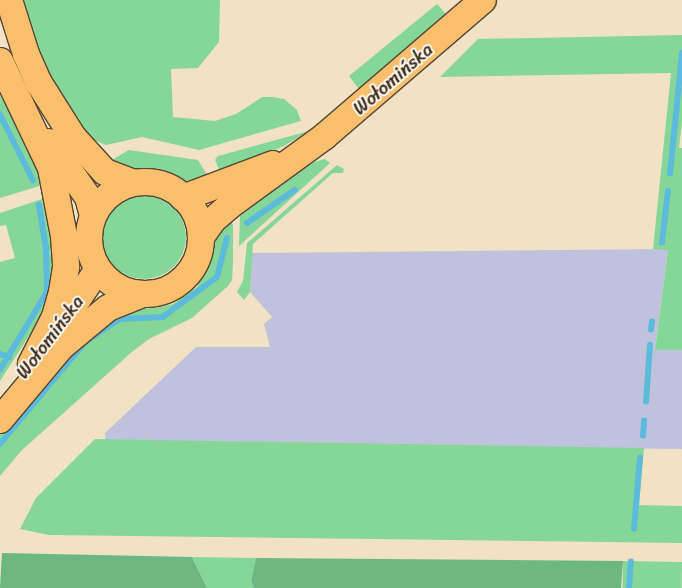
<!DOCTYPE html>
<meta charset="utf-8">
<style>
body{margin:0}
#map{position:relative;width:682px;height:588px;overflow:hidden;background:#f1e2c4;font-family:Sriracha,sans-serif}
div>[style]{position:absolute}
.industrial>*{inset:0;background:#c0c2dd}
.green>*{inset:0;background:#86d797;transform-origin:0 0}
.round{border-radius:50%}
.forest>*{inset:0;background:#6cb880}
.stream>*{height:5.5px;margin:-2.75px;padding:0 2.75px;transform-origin:2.75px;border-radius:2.75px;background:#5cbbda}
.roads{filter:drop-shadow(1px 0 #564637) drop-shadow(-1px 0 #564637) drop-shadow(0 1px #564637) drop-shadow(0 -1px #564637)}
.major>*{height:26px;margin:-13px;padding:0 13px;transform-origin:13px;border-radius:13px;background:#f9bf6d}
.major>.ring{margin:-13px;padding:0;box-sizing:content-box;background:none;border:26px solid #f9bf6d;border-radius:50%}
span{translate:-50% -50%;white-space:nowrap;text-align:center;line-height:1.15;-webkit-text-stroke:4px #fbf7ec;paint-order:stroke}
.street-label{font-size:19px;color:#3b2a1e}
</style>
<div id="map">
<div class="industrial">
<div style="clip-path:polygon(668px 249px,655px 350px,682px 350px,682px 449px,106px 442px,105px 433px,196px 347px,270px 347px,264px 324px,272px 317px,250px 292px,251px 253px)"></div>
</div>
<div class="green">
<div style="clip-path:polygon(22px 0,220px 0,219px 42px,198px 68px,171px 69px,173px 117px,215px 121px,236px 114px,262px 97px,273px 97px,284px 99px,297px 110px,301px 121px,199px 150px,142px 137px,106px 145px,92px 139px,70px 110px,46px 69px)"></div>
<div style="clip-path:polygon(437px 4px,446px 14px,361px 92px,349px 76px)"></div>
<div style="clip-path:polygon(682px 35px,682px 121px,679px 148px,682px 148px,682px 350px,655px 350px,668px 250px,653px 249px,671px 73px,440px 77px,478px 39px)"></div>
<div style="clip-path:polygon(0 95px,39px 161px,43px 185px,0 198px)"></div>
<div style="clip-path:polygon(309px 131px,284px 146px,221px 174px,215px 160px,218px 156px)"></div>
<div style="clip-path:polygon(129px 150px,198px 160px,209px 178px,185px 181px,164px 171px,123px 168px,108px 162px)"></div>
<div style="clip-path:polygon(325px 159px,330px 163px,239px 246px,240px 213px,314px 162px)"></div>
<div style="clip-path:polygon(337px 165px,344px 169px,343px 173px,333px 173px,253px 244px,250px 292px,244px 300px,237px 292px,243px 281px,247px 243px)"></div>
<div class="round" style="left:102px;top:195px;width:84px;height:84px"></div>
<div style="clip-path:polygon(45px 198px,54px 266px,45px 311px,0 381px,0 262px,15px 258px,6px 225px,0 226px,0 213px)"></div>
<div style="clip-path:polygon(229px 218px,233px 225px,233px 262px,232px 280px,228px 286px,192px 318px,149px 339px,133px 351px,22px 450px,0 476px,0 427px,60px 355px,127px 309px,155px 308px,173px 304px,197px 287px,213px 254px,216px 233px)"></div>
<div style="clip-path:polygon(95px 439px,644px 448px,639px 505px,682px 506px,682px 543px,49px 535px,20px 529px,36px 498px)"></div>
<div style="clip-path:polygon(192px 557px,256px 558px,251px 581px,254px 588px,207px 588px)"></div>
<div style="left:623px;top:561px;width:59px;height:27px;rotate:1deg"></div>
</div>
<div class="forest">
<div style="clip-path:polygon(2px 553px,192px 557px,207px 588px,0 588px)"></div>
<div style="clip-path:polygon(256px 558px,623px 561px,621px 588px,254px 588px,251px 581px)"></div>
</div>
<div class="stream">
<div style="left:0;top:114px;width:74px;rotate:63.4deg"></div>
<div style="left:670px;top:174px;width:121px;rotate:-84.3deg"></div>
<div style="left:247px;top:223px;width:58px;rotate:-34.5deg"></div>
<div style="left:662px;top:243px;width:52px;rotate:-83.4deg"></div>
<div style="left:651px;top:330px;width:8px;rotate:-83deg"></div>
<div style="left:0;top:354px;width:10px;rotate:17deg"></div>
<div style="left:0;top:370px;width:91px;rotate:-58.9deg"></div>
<div style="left:47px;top:292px;width:43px;rotate:-91.3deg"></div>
<div style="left:46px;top:249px;width:44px;rotate:-99.2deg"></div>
<div style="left:646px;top:402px;width:57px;rotate:-86deg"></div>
<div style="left:643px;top:436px;width:15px;rotate:-86deg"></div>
<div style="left:0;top:444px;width:134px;rotate:-50.1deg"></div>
<div style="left:86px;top:341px;width:40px;rotate:-32.9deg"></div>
<div style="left:120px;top:319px;width:43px;rotate:-2.7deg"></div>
<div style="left:163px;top:317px;width:67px;rotate:-36.5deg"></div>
<div style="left:217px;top:277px;width:40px;rotate:-75.6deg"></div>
<div style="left:634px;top:529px;width:71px;rotate:-85.2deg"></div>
<div style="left:629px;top:588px;width:26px;rotate:-86deg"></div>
</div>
<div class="roads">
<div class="major">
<div style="left:9px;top:0;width:57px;rotate:72.5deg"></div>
<div style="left:26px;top:54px;width:32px;rotate:66deg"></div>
<div style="left:39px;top:83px;width:64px;rotate:57.8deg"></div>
<div style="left:73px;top:137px;width:47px;rotate:47.6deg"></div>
<div style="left:105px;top:172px;width:30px;rotate:21deg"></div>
<div style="left:0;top:61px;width:119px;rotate:64.5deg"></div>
<div style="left:51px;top:168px;width:69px;rotate:79.2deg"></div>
<div style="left:64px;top:236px;width:31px;rotate:86deg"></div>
<div style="left:66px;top:267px;width:25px;rotate:99deg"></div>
<div style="left:62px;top:292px;width:26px;rotate:106deg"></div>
<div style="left:55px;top:317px;width:53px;rotate:117.1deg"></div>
<div style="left:49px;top:142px;width:67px;rotate:54.7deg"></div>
<div style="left:88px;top:197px;width:20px;rotate:75deg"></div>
<div class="ring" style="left:89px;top:182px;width:86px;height:86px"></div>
<div style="left:183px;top:198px;width:96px;rotate:-20.7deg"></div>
<div style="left:201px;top:237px;width:19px;rotate:-55deg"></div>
<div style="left:212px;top:221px;width:23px;rotate:-41deg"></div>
<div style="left:229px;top:206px;width:119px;rotate:-36.1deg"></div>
<div style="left:325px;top:136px;width:208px;rotate:-40.7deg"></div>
<div style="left:57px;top:330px;width:73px;rotate:-56.1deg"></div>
<div style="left:0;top:420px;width:95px;rotate:-50.1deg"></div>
<div style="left:61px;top:347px;width:61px;rotate:-39.7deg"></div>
<div style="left:108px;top:308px;width:37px;rotate:-22deg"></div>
</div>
</div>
<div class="street-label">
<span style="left:393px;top:79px;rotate:-41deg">Wołomińska</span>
<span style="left:50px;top:337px;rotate:-53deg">Wołomińska</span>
</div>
</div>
